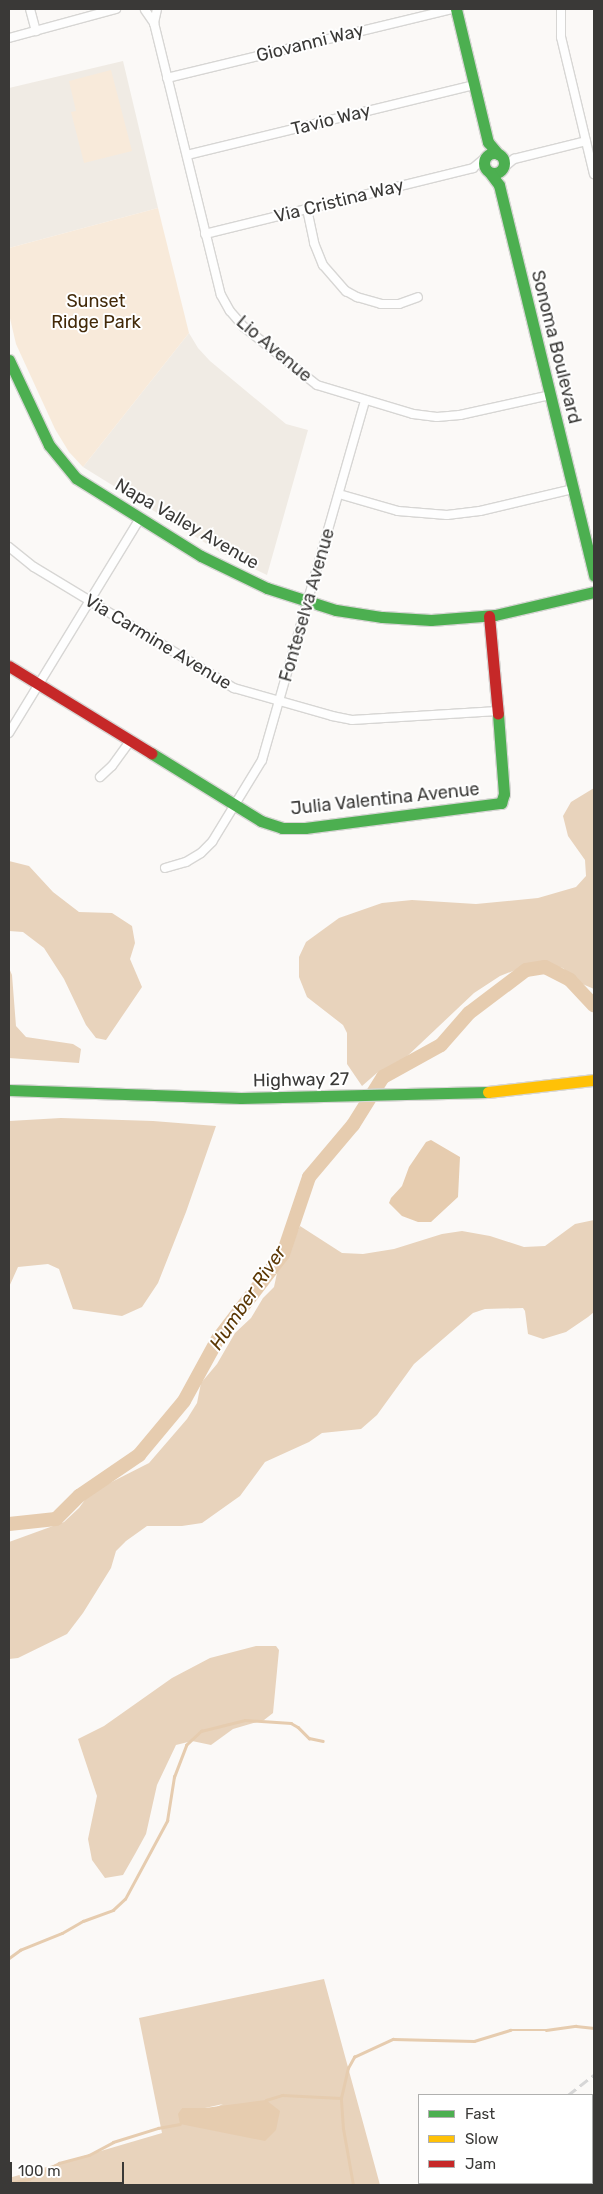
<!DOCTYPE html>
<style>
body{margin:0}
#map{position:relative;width:603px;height:2194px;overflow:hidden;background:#fbf9f7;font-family:Rubik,sans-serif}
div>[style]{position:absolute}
.built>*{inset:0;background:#f0ebe4}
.green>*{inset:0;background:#f8eada}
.forest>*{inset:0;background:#e8d3bc}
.water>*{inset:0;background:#e6ccaf}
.stream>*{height:2.5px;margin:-1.25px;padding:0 1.25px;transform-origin:1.25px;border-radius:1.25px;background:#e6ccaf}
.river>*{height:14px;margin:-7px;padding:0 7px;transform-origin:7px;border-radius:7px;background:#e6ccaf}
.roads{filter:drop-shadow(1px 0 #d7d6d4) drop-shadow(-1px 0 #d7d6d4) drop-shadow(0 1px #d7d6d4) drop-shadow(0 -1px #d7d6d4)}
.street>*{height:8px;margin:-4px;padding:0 4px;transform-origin:4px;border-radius:4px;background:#fefefe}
.fast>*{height:11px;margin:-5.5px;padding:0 5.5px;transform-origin:5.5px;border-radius:5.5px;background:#4caf50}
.fast>.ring{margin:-5.5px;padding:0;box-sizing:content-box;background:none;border:11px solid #4caf50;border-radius:50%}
.slow>*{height:11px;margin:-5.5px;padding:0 5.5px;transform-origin:5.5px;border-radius:5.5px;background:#ffc107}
.jam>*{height:11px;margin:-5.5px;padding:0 5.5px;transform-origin:5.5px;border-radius:5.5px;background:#c62828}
.rail>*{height:2.5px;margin-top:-1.25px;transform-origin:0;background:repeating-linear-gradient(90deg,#d6d6d6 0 10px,transparent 0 15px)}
span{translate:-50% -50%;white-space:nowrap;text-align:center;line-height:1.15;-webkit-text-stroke:4px #fff;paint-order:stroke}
.street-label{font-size:18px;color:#3a3937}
.park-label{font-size:18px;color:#432a09}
.water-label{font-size:19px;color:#5b3703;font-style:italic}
.frame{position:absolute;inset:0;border:10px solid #3a3937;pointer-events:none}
.legend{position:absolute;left:418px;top:2094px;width:175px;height:90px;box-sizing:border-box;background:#fff;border:1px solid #b0b0af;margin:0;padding:6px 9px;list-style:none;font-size:15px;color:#3a3937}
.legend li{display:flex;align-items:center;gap:10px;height:25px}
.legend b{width:25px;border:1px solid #b0b0af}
.scale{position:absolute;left:10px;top:2162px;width:114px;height:22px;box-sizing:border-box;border:2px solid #3a3937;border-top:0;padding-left:6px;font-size:15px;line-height:18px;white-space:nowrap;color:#3a3937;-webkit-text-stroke:4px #fff;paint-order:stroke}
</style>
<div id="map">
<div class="built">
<div style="clip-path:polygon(123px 61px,158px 208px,9px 248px,9px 88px)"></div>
<div style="clip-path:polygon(189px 333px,198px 348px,210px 361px,286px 424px,308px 430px,267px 575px,220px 552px,83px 467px)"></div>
</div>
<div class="green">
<div style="clip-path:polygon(111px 70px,132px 151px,84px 163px,71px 112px,76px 111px,69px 81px)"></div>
<div style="clip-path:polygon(158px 208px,189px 333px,83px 467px,69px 452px,55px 429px,16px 344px,9px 314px,9px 248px)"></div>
</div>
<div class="forest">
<div style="clip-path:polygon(594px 788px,594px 989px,580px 983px,563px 968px,536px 962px,500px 976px,474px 993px,401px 1062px,378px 1072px,362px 1086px,347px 1064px,347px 1033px,343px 1025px,307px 997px,299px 977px,299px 957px,306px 942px,339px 918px,382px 903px,412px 900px,476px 904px,538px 898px,576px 887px,586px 876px,585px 860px,568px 836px,563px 816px,571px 802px)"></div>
<div style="clip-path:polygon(9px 861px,29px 866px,53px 892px,79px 912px,112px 913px,132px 926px,135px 943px,130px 959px,142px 987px,106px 1040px,96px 1038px,86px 1025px,64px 979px,44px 948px,23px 932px,9px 931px)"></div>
<div style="clip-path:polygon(9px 968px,12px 975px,16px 1026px,26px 1037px,73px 1044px,81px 1049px,79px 1063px,9px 1058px)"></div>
<div style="clip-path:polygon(61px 1118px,153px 1121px,216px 1126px,186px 1212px,158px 1283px,142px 1307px,122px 1316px,73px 1309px,59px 1269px,48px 1264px,18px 1267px,9px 1287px,9px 1121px)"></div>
<div style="clip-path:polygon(594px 1220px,594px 1312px,588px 1317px,566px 1332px,543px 1339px,528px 1334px,525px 1311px,523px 1308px,485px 1309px,473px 1313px,414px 1364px,377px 1415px,361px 1429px,322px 1433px,309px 1442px,265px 1462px,240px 1496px,202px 1523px,182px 1526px,147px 1526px,126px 1541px,116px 1551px,111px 1568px,83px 1613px,67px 1634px,18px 1658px,9px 1659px,9px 1542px,64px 1522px,79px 1508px,90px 1493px,149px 1463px,187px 1419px,197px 1403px,201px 1383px,217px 1364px,235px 1333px,251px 1318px,263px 1298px,274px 1287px,277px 1273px,300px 1226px,342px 1253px,363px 1254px,394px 1249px,442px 1234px,462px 1231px,490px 1236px,524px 1247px,545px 1246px,575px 1224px)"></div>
<div style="clip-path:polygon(256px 1646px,276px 1646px,279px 1650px,273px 1713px,264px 1720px,233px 1729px,211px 1745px,192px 1741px,176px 1745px,157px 1785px,146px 1834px,135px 1854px,123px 1875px,105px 1878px,92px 1860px,88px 1839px,97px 1796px,78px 1739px,104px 1726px,172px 1678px,210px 1658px)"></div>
<div style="clip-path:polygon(evenodd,324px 1979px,380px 2185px,9px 2185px,9px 2178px,162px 2133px,139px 2018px,324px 1979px,223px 2104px,180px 2124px,182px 2108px,205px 2108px,223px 2104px)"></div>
</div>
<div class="water">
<div style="clip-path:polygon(431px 1140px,460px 1157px,458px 1197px,431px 1222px,418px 1222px,402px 1216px,389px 1203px,391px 1198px,402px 1186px,409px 1167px,426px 1142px)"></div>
<div style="clip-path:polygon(266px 2100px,280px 2111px,276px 2130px,265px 2141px,180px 2124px,178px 2114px,182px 2108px,205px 2108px)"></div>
</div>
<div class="stream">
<div style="left:9px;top:1958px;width:14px;rotate:-36deg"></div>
<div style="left:20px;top:1950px;width:45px;rotate:-22deg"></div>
<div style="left:62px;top:1933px;width:24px;rotate:-30deg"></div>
<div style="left:83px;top:1921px;width:32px;rotate:-20deg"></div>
<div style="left:113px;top:1910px;width:16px;rotate:-43deg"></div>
<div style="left:125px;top:1899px;width:89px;rotate:-61.7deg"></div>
<div style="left:167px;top:1821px;width:45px;rotate:-81deg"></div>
<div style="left:174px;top:1777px;width:34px;rotate:-69deg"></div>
<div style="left:186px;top:1745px;width:21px;rotate:-43deg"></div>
<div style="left:201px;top:1731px;width:45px;rotate:-14deg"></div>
<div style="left:245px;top:1720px;width:46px;rotate:3.7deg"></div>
<div style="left:291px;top:1723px;width:8px;rotate:30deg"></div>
<div style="left:298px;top:1727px;width:16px;rotate:45deg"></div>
<div style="left:309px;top:1738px;width:14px;rotate:12deg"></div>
<div style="left:266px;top:2100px;width:17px;rotate:-17deg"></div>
<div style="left:282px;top:2095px;width:59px;rotate:2.9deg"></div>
<div style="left:9px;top:2183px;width:20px;rotate:-11deg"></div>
<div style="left:29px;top:2179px;width:34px;rotate:-28deg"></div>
<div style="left:59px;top:2163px;width:31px;rotate:-15deg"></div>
<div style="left:89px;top:2155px;width:27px;rotate:-28deg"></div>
<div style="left:113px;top:2142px;width:47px;rotate:-17.3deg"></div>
<div style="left:158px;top:2128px;width:22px;rotate:-10deg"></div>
<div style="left:353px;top:2185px;width:57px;rotate:-100.1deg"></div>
<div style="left:343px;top:2129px;width:31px;rotate:-94deg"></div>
<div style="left:341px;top:2098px;width:31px;rotate:-77deg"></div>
<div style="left:348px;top:2068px;width:13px;rotate:-61deg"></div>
<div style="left:354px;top:2057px;width:43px;rotate:-24.8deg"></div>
<div style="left:393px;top:2039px;width:81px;rotate:1.4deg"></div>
<div style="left:474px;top:2041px;width:38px;rotate:-17deg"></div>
<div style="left:510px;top:2030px;width:36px"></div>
<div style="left:546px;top:2030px;width:30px;rotate:-8deg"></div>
<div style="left:576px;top:2026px;width:18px;rotate:6deg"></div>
</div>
<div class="river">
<div style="left:9px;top:1524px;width:47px;rotate:-6.1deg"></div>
<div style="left:56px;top:1519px;width:33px;rotate:-45deg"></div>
<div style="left:79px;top:1496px;width:73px;rotate:-34.3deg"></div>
<div style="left:139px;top:1455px;width:70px;rotate:-50.2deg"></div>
<div style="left:184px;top:1401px;width:71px;rotate:-61.3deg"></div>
<div style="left:218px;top:1339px;width:107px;rotate:-52.6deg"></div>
<div style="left:283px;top:1254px;width:81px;rotate:-71.3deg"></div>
<div style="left:309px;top:1177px;width:68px;rotate:-49.8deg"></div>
<div style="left:353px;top:1125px;width:57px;rotate:-58deg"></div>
<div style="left:383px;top:1077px;width:66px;rotate:-28.9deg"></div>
<div style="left:441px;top:1045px;width:43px;rotate:-48.8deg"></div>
<div style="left:469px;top:1013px;width:71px;rotate:-37deg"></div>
<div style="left:526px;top:970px;width:19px;rotate:-9deg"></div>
<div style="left:545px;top:967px;width:28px;rotate:27deg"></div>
<div style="left:570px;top:980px;width:35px;rotate:47deg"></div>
</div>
<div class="roads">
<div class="street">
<div style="left:30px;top:9px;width:23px;rotate:75deg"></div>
<div style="left:561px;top:9px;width:28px;rotate:90deg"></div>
<div style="left:561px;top:37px;width:141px;rotate:76.5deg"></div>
<div style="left:145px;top:10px;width:16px;rotate:55deg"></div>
<div style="left:154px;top:23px;width:280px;rotate:76.2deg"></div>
<div style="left:221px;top:295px;width:18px;rotate:61deg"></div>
<div style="left:230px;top:311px;width:21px;rotate:49deg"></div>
<div style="left:244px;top:327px;width:93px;rotate:38.5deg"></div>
<div style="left:317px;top:385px;width:100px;rotate:16.8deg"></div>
<div style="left:413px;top:414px;width:24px;rotate:7deg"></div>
<div style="left:437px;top:417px;width:23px;rotate:-5deg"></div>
<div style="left:460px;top:415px;width:92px;rotate:-12.5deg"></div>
<div style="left:154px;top:23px;width:14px;rotate:-78deg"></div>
<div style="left:9px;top:38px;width:111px;rotate:-15.2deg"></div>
<div style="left:167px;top:78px;width:293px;rotate:-13.6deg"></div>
<div style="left:187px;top:155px;width:296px;rotate:-13.7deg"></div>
<div style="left:502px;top:169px;width:16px;rotate:-40deg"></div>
<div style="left:514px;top:159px;width:74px;rotate:-14deg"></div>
<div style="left:307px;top:209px;width:35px;rotate:78deg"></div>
<div style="left:314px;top:243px;width:24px;rotate:68deg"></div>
<div style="left:323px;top:265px;width:35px;rotate:49deg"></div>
<div style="left:346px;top:291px;width:13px;rotate:29deg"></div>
<div style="left:357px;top:297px;width:25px;rotate:16deg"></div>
<div style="left:381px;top:304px;width:18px"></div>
<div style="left:399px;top:304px;width:20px;rotate:-20deg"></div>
<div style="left:205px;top:234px;width:276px;rotate:-13.8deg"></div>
<div style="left:473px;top:168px;width:16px;rotate:-40deg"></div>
<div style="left:339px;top:494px;width:61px;rotate:16.1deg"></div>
<div style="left:398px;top:511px;width:49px;rotate:4.7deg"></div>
<div style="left:447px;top:515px;width:33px;rotate:-7deg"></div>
<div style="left:480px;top:511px;width:96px;rotate:-13.3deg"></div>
<div style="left:9px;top:547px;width:32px;rotate:39deg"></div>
<div style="left:34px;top:567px;width:234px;rotate:31.2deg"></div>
<div style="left:234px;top:688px;width:102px;rotate:15.9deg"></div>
<div style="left:332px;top:716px;width:20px;rotate:11deg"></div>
<div style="left:352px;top:720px;width:146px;rotate:-3.5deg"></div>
<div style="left:9px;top:733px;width:252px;rotate:-58.6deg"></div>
<div style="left:100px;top:777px;width:16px;rotate:-43deg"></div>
<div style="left:112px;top:766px;width:31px;rotate:-54deg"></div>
<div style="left:165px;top:868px;width:22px;rotate:-16deg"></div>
<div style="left:186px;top:862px;width:17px;rotate:-31deg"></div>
<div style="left:201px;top:853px;width:16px;rotate:-45deg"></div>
<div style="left:212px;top:842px;width:96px;rotate:-58.6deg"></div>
<div style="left:262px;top:760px;width:374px;rotate:-74deg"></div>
</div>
<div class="fast">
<div style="left:456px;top:9px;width:137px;rotate:76.5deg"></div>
<div style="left:488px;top:142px;width:16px;rotate:50deg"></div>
<div class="ring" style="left:484px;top:153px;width:9px;height:9px"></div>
<div style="left:490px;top:173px;width:15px;rotate:53deg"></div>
<div style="left:499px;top:185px;width:402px;rotate:76.3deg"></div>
<div style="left:9px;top:360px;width:94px;rotate:64.8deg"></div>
<div style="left:49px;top:445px;width:43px;rotate:50.7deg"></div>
<div style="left:76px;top:478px;width:147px;rotate:32deg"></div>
<div style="left:201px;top:556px;width:73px;rotate:25.9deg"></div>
<div style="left:267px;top:588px;width:72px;rotate:17.7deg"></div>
<div style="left:336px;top:610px;width:47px;rotate:8.7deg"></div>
<div style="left:382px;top:617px;width:49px;rotate:3.5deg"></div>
<div style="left:431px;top:620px;width:64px;rotate:-4.5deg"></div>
<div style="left:495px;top:615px;width:102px;rotate:-13.1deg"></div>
<div style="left:151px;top:753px;width:129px;rotate:31.7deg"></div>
<div style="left:261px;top:821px;width:22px;rotate:18deg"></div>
<div style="left:282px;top:828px;width:23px"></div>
<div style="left:305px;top:828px;width:198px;rotate:-7.3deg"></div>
<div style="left:501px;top:803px;width:9px;rotate:-72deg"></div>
<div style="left:504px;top:794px;width:80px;rotate:-94.3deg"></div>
<div style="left:9px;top:1090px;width:232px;rotate:2deg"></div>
<div style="left:241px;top:1098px;width:247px;rotate:-1.4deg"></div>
</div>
<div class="slow">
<div style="left:488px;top:1092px;width:107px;rotate:-6.5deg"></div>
</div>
<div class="jam">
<div style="left:489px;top:616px;width:98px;rotate:84.8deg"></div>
<div style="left:9px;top:666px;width:167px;rotate:31.5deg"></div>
</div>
</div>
<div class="rail">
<div style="left:568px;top:2095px;width:33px;rotate:-38deg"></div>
<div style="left:450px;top:2185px;width:4px;rotate:-34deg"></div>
</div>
<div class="street-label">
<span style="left:310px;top:43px;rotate:-14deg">Giovanni Way</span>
<span style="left:331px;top:120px;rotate:-14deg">Tavio Way</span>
<span style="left:339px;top:201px;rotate:-14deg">Via Cristina Way</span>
<span style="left:556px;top:347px;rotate:76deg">Sonoma Boulevard</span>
<span style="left:274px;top:349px;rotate:40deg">Lio Avenue</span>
<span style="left:187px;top:524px;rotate:30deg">Napa Valley Avenue</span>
<span style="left:307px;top:605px;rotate:-74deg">Fonteselva Avenue</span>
<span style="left:158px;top:642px;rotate:31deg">Via Carmine Avenue</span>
<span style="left:385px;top:799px;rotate:-6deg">Julia Valentina Avenue</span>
<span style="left:301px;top:1080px;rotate:-1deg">Highway 27</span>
</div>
<div class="park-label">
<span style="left:96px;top:312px">Sunset<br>Ridge Park</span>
</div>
<div class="water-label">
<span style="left:248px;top:1298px;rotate:-56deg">Humber River</span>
</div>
<div class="frame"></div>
<ul class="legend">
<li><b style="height:6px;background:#4caf50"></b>Fast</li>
<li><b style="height:6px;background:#ffc107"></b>Slow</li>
<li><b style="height:6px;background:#c62828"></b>Jam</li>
</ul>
<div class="scale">100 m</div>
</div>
